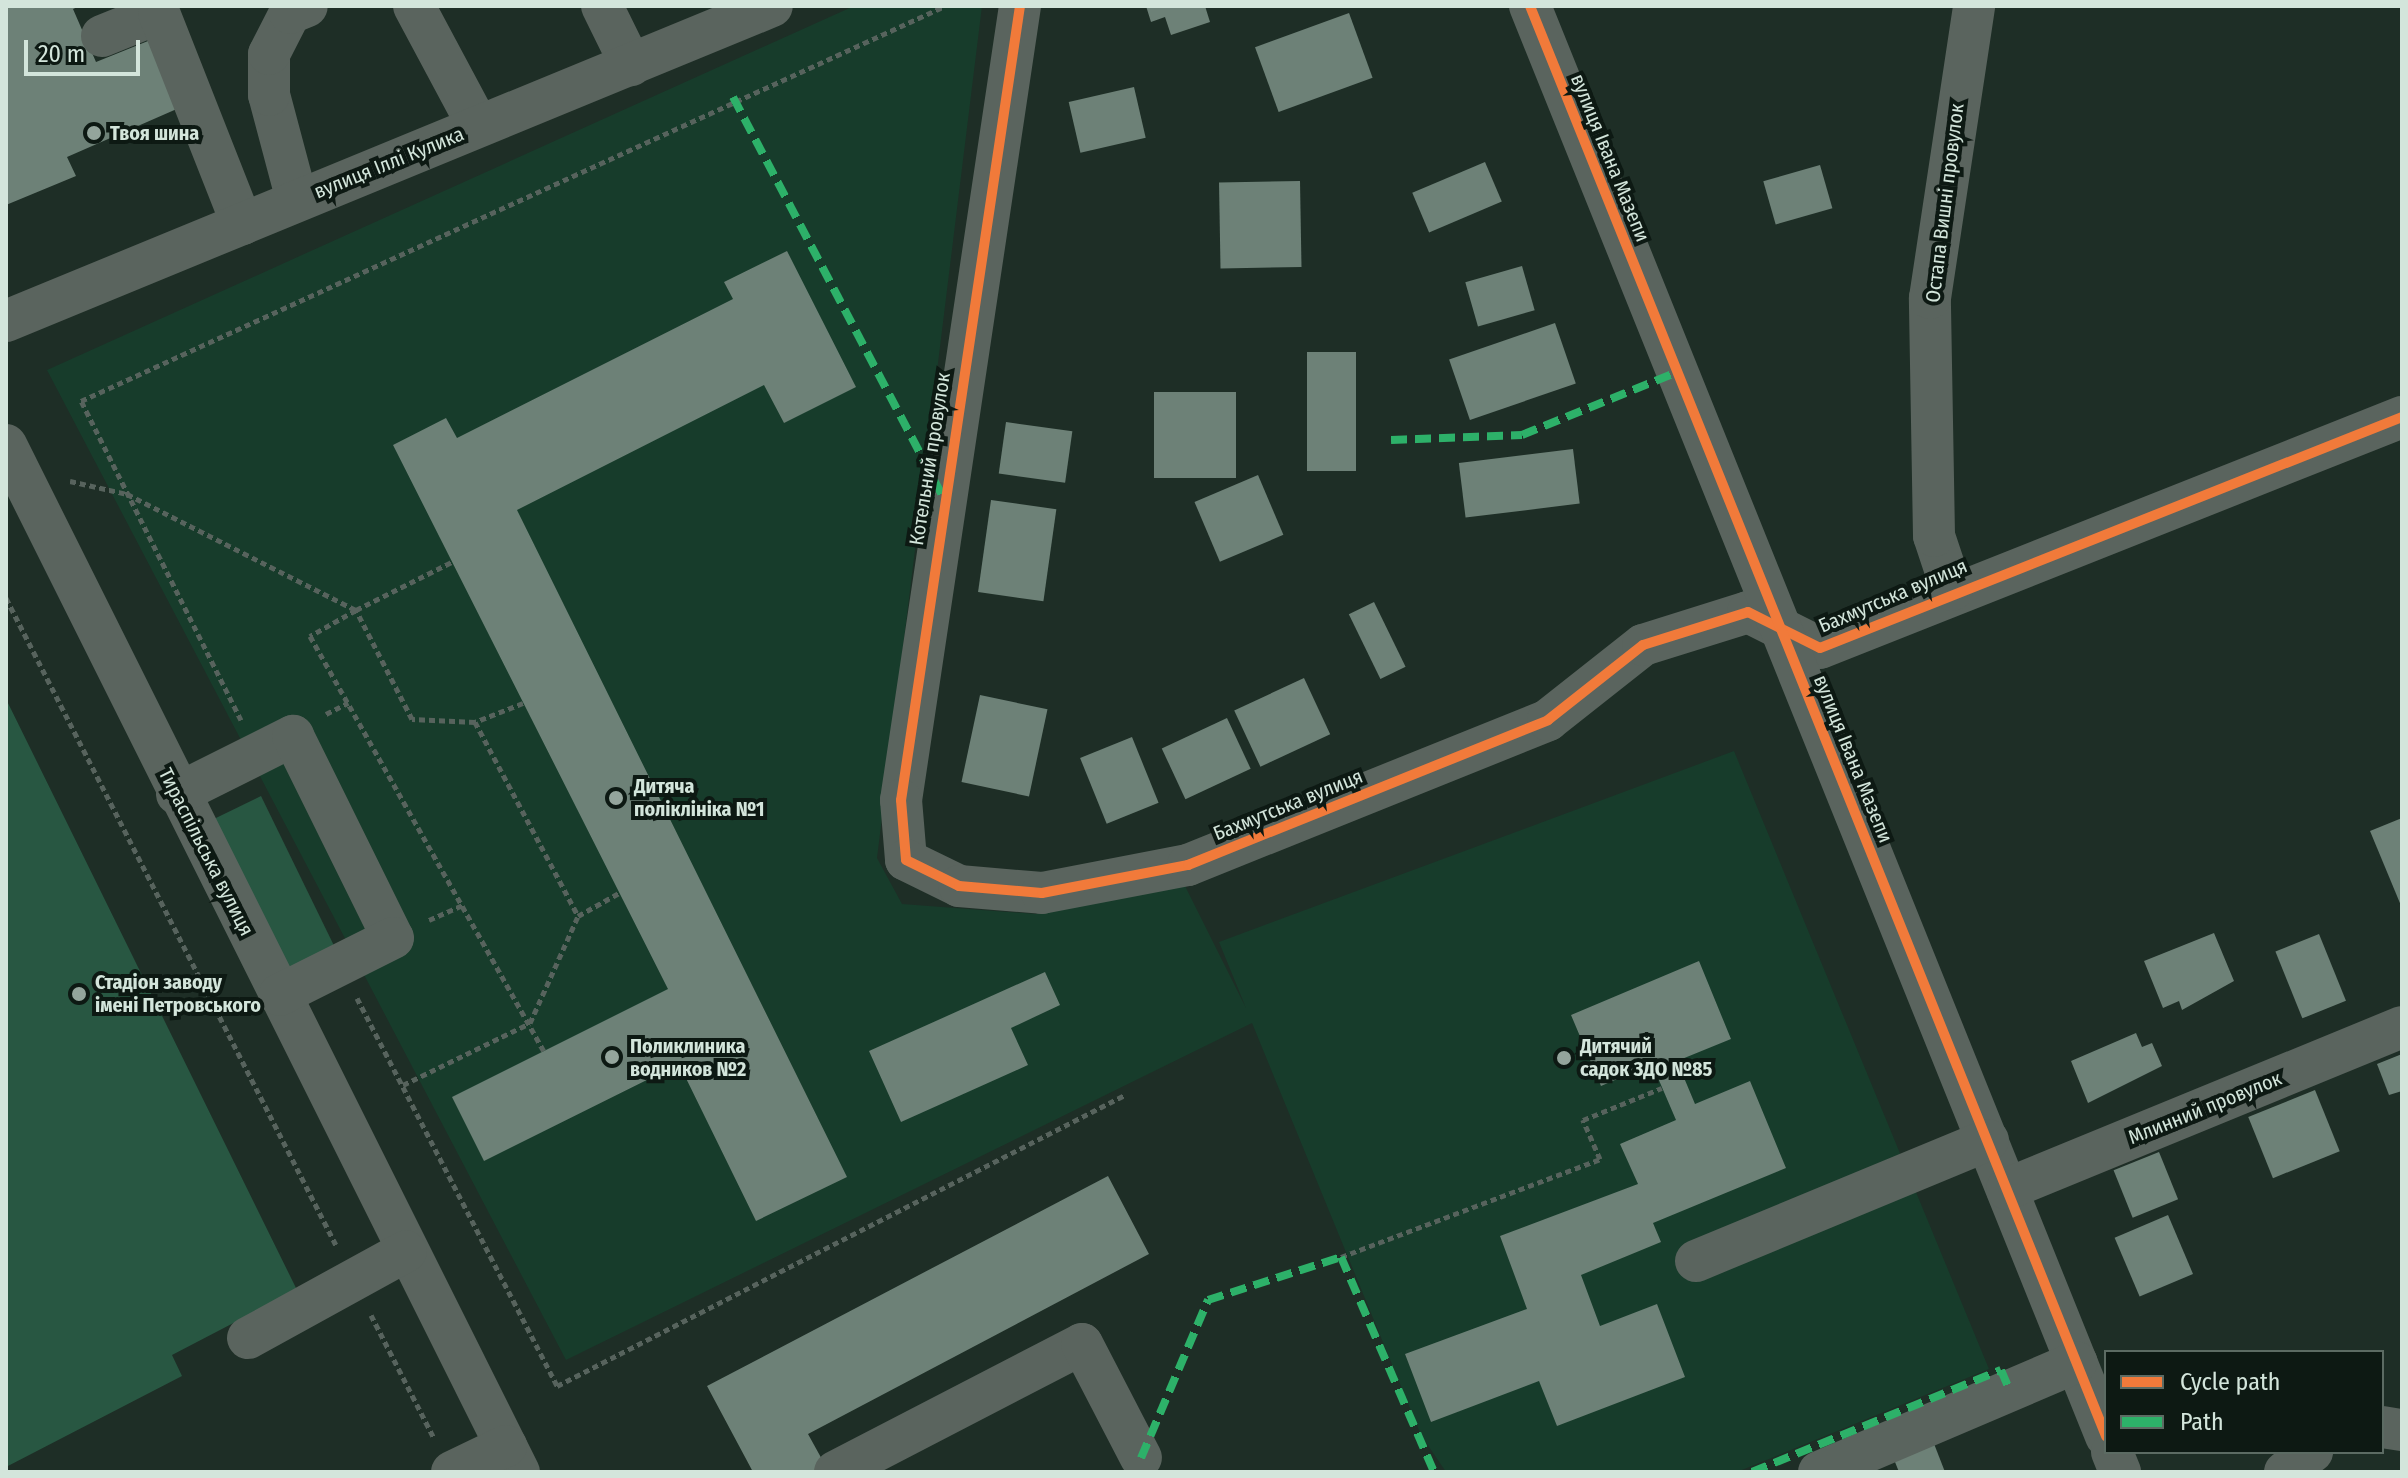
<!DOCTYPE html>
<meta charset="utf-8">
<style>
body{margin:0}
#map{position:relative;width:2408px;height:1478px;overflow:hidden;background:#1e2e26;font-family:"Fira Sans Condensed",sans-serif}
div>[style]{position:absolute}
.built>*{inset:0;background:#173c2b}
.green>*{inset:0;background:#285742;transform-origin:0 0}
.building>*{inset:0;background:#6d8177;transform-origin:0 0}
.path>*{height:5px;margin-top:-2.5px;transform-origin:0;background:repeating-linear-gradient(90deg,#57635d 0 6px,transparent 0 10px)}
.minor>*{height:42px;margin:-21px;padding:0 21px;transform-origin:21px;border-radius:21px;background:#5a645e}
.quiet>*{height:8px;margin-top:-4px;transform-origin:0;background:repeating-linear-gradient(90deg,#2db169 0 16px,transparent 0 24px)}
.cycleway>*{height:10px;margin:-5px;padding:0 5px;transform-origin:5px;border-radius:5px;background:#f17a3a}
.dots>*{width:22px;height:22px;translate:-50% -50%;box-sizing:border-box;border:4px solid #0d1913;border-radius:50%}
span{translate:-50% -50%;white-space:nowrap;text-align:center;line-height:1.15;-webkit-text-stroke:8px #0d1913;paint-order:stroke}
.poi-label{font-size:20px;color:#d3e5db;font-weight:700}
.left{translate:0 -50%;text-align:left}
.street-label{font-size:20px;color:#d3e5db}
.frame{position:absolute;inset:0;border:8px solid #d3e5db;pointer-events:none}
.legend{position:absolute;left:2104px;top:1350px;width:280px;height:104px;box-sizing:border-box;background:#0d1913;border:2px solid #5c6b63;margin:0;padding:10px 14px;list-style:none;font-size:24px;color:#d3e5db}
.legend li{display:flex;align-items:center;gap:16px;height:40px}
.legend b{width:40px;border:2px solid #5c6b63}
.scale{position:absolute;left:24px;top:40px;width:116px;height:36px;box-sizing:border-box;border:4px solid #d3e5db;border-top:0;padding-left:10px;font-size:24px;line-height:28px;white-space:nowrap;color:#d3e5db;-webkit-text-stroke:6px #0d1913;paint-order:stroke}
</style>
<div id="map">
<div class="built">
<div style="clip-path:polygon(854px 6px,982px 6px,877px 858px,902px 904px,1036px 914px,1182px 880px,1246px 1008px,1219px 942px,1734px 751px,1989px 1369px,1737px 1472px,1446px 1472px,1421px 1435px,1252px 1023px,566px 1360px,47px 370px)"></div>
</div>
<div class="green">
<div style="clip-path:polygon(6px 699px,297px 1290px,172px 1355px,182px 1376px,6px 1467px)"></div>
<div style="left:261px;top:796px;width:168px;height:53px;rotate:64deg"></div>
</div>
<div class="building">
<div style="clip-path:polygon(6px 6px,80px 6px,73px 9px,96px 62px,148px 41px,179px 108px,67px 157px,76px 176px,6px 205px)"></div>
<div style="clip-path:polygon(1146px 6px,1205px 6px,1210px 22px,1171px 35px,1165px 17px,1151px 22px)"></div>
<div style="left:1349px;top:13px;width:69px;height:100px;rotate:70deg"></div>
<div style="left:1134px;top:87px;width:52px;height:67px;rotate:77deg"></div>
<div style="left:1485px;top:162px;width:43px;height:79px;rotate:67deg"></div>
<div style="left:1820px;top:165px;width:45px;height:59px;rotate:74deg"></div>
<div style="left:1300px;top:181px;width:86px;height:81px;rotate:89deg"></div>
<div style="clip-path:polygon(787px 251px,856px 387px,784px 423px,764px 385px,517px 510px,847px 1177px,756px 1221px,679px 1064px,484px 1161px,452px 1097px,668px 989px,393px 445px,446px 418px,457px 438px,733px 299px,724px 282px)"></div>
<div style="left:1522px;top:266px;width:46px;height:59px;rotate:74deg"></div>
<div style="left:1555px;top:323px;width:64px;height:112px;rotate:71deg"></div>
<div style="left:1356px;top:352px;width:119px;height:49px;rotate:90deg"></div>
<div style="left:1154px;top:392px;width:82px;height:86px"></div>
<div style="left:1006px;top:422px;width:67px;height:52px;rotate:8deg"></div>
<div style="left:1573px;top:449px;width:55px;height:115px;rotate:83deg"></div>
<div style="left:1258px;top:475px;width:65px;height:69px;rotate:67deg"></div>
<div style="left:991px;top:500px;width:66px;height:93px;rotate:8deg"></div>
<div style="left:1374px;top:602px;width:72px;height:28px;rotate:64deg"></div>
<div style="left:1304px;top:678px;width:62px;height:77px;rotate:65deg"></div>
<div style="left:980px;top:695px;width:69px;height:89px;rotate:12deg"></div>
<div style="left:1227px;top:718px;width:56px;height:72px;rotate:65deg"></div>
<div style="left:1132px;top:737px;width:71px;height:56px;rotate:68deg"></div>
<div style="clip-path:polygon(2402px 818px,2402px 908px,2370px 831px)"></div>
<div style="clip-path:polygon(2214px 933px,2234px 981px,2182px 1010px,2179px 1001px,2163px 1008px,2144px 961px)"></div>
<div style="left:2319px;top:934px;width:72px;height:47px;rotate:68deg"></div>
<div style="clip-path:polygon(1699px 961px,1731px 1039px,1677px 1061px,1695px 1104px,1750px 1081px,1786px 1168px,1653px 1223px,1661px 1242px,1581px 1275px,1600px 1326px,1657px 1304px,1685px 1377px,1557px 1426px,1539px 1381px,1431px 1422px,1405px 1354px,1527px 1309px,1500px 1236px,1638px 1184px,1620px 1144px,1676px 1120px,1652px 1064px,1601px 1086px,1571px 1015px)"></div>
<div style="clip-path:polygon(1045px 972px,1060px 1005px,1011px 1028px,1028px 1065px,901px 1122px,869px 1051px)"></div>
<div style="clip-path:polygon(2136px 1033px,2142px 1047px,2152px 1043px,2162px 1066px,2088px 1103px,2071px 1061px)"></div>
<div style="clip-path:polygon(2402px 1054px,2402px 1091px,2389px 1095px,2377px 1064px)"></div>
<div style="left:2315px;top:1090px;width:66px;height:72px;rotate:68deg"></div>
<div style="left:2159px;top:1152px;width:51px;height:49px;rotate:68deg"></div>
<div style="clip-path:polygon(1108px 1176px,1149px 1254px,808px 1434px,829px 1472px,753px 1472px,707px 1386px)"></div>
<div style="left:2168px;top:1215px;width:64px;height:58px;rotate:67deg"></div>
<div style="clip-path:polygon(1931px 1436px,1945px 1472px,1899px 1472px,1891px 1452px)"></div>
</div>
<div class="path">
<div style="left:70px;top:481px;width:58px;rotate:12.8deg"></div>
<div style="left:127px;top:494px;width:257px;rotate:26.9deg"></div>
<div style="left:356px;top:610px;width:107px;rotate:-26.6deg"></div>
<div style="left:6px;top:598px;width:726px;rotate:62.98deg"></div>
<div style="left:523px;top:703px;width:52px;rotate:158.4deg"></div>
<div style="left:475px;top:722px;width:63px;rotate:-177.3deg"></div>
<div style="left:412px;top:719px;width:123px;rotate:-117.2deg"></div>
<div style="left:356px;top:610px;width:53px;rotate:150.5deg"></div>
<div style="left:310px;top:636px;width:476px;rotate:60.6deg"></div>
<div style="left:326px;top:714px;width:25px;rotate:-27deg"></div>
<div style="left:241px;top:720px;width:357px;rotate:-116.6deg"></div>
<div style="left:81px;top:401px;width:950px;rotate:-24.57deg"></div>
<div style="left:475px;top:722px;width:220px;rotate:62deg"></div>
<div style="left:578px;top:916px;width:47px;rotate:-29.3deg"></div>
<div style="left:429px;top:920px;width:37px;rotate:-24deg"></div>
<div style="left:357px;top:998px;width:437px;rotate:62.7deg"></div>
<div style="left:557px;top:1386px;width:638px;rotate:-27.13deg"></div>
<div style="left:403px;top:1085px;width:141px;rotate:-26deg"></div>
<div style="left:530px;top:1023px;width:117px;rotate:-65.8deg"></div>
<div style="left:1341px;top:1257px;width:277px;rotate:-20.7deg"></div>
<div style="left:1600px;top:1159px;width:43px;rotate:-113.6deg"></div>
<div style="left:1583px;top:1120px;width:85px;rotate:-22.1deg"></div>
<div style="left:371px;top:1315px;width:138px;rotate:62.9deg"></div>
</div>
<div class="minor">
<div style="left:414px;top:6px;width:136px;rotate:61.9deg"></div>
<div style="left:602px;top:6px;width:66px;rotate:63.8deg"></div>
<div style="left:1020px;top:6px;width:803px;rotate:98.52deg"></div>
<div style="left:901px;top:800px;width:60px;rotate:85.2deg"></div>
<div style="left:906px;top:860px;width:59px;rotate:26.1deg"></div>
<div style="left:959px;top:886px;width:83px;rotate:4.8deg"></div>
<div style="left:1042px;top:893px;width:149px;rotate:-10.9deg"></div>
<div style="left:1188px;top:865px;width:388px;rotate:-21.9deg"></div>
<div style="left:1548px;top:720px;width:121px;rotate:-38.3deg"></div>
<div style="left:1643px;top:645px;width:110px;rotate:-17.4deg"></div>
<div style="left:1748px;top:612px;width:80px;rotate:26.6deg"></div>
<div style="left:1820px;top:648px;width:626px;rotate:-21.65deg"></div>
<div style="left:1530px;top:6px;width:1542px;rotate:68.06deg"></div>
<div style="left:102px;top:36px;width:61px;rotate:-22deg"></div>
<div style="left:159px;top:13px;width:227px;rotate:68.5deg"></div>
<div style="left:297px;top:200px;width:109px;rotate:-104.9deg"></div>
<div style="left:269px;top:95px;width:41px;rotate:-90deg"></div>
<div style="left:269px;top:54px;width:46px;rotate:-62.9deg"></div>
<div style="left:290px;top:13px;width:18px;rotate:-22deg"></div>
<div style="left:6px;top:321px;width:828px;rotate:-22.35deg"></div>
<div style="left:6px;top:445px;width:1148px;rotate:63.46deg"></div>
<div style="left:1952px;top:590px;width:57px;rotate:-108.4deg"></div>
<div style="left:1934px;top:536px;width:238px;rotate:-91deg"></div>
<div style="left:1930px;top:298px;width:295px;rotate:-81.4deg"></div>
<div style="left:177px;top:794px;width:130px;rotate:-26.6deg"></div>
<div style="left:293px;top:736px;width:225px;rotate:63.7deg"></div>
<div style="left:393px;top:938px;width:127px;rotate:153.4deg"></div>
<div style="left:2007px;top:1189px;width:427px;rotate:-22.3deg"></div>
<div style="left:1696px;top:1261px;width:316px;rotate:-22.5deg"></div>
<div style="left:248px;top:1338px;width:180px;rotate:-28.8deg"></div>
<div style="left:2382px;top:1427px;width:20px;rotate:9deg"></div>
<div style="left:2112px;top:1452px;width:22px;rotate:68deg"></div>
<div style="left:452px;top:1472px;width:60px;rotate:-25.7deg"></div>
<div style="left:835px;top:1472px;width:278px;rotate:-27.4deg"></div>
<div style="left:1082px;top:1344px;width:128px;rotate:62.6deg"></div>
<div style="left:1819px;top:1472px;width:280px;rotate:-23.1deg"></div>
<div style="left:2285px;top:1472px;width:34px;rotate:-37deg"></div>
</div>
<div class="quiet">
<div style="left:733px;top:97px;width:450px;rotate:62.3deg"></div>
<div style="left:1391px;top:440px;width:131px;rotate:-2.2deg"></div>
<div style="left:1522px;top:435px;width:167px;rotate:-22.1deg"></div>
<div style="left:1141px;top:1458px;width:172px;rotate:-67deg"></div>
<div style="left:1208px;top:1300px;width:140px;rotate:-17.9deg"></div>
<div style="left:1341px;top:1257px;width:234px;rotate:66.6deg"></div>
<div style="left:1752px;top:1472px;width:269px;rotate:-22.3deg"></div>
<div style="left:2001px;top:1370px;width:23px;rotate:67deg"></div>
</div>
<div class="cycleway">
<div style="left:1020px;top:6px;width:803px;rotate:98.52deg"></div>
<div style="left:901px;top:800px;width:60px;rotate:85.2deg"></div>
<div style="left:906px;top:860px;width:59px;rotate:26.1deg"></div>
<div style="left:959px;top:886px;width:83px;rotate:4.8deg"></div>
<div style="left:1042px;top:893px;width:149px;rotate:-10.9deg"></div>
<div style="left:1188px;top:865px;width:388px;rotate:-21.9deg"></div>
<div style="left:1548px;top:720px;width:121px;rotate:-38.3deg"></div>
<div style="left:1643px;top:645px;width:110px;rotate:-17.4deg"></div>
<div style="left:1748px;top:612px;width:80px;rotate:26.6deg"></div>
<div style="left:1820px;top:648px;width:626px;rotate:-21.65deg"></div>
<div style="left:1530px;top:6px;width:1542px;rotate:68.06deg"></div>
</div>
<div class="dots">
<div style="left:94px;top:133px;background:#94a59c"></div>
<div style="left:616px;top:798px;background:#94a59c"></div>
<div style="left:79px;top:994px;background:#94a59c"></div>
<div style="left:612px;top:1057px;background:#94a59c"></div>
<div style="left:1564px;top:1058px;background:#94a59c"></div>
</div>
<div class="poi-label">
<span class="left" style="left:110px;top:133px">Твоя шина</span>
<span class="left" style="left:634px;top:798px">Дитяча<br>поліклініка №1</span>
<span class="left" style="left:95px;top:994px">Стадіон заводу<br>імені Петровського</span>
<span class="left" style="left:630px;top:1058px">Поликлиника<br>водников №2</span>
<span class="left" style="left:1580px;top:1058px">Дитячий<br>садок ЗДО №85</span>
</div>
<div class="street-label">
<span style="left:1610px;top:158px;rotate:68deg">вулиця Івана Мазепи</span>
<span style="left:389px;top:163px;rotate:-22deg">вулиця Іллі Кулика</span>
<span style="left:1945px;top:203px;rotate:-83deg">Остапа Вишні провулок</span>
<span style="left:930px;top:459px;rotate:-81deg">Котельний провулок</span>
<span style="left:1893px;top:596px;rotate:-23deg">Бахмутська вулиця</span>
<span style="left:1853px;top:759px;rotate:68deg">вулиця Івана Мазепи</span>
<span style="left:1288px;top:805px;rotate:-22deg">Бахмутська вулиця</span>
<span style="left:206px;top:852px;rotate:63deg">Тираспільська вулиця</span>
<span style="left:2205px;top:1108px;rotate:-22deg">Млинний провулок</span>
</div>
<div class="frame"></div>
<ul class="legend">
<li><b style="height:10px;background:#f17a3a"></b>Cycle path</li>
<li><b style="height:10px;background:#2db169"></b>Path</li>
</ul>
<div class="scale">20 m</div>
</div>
